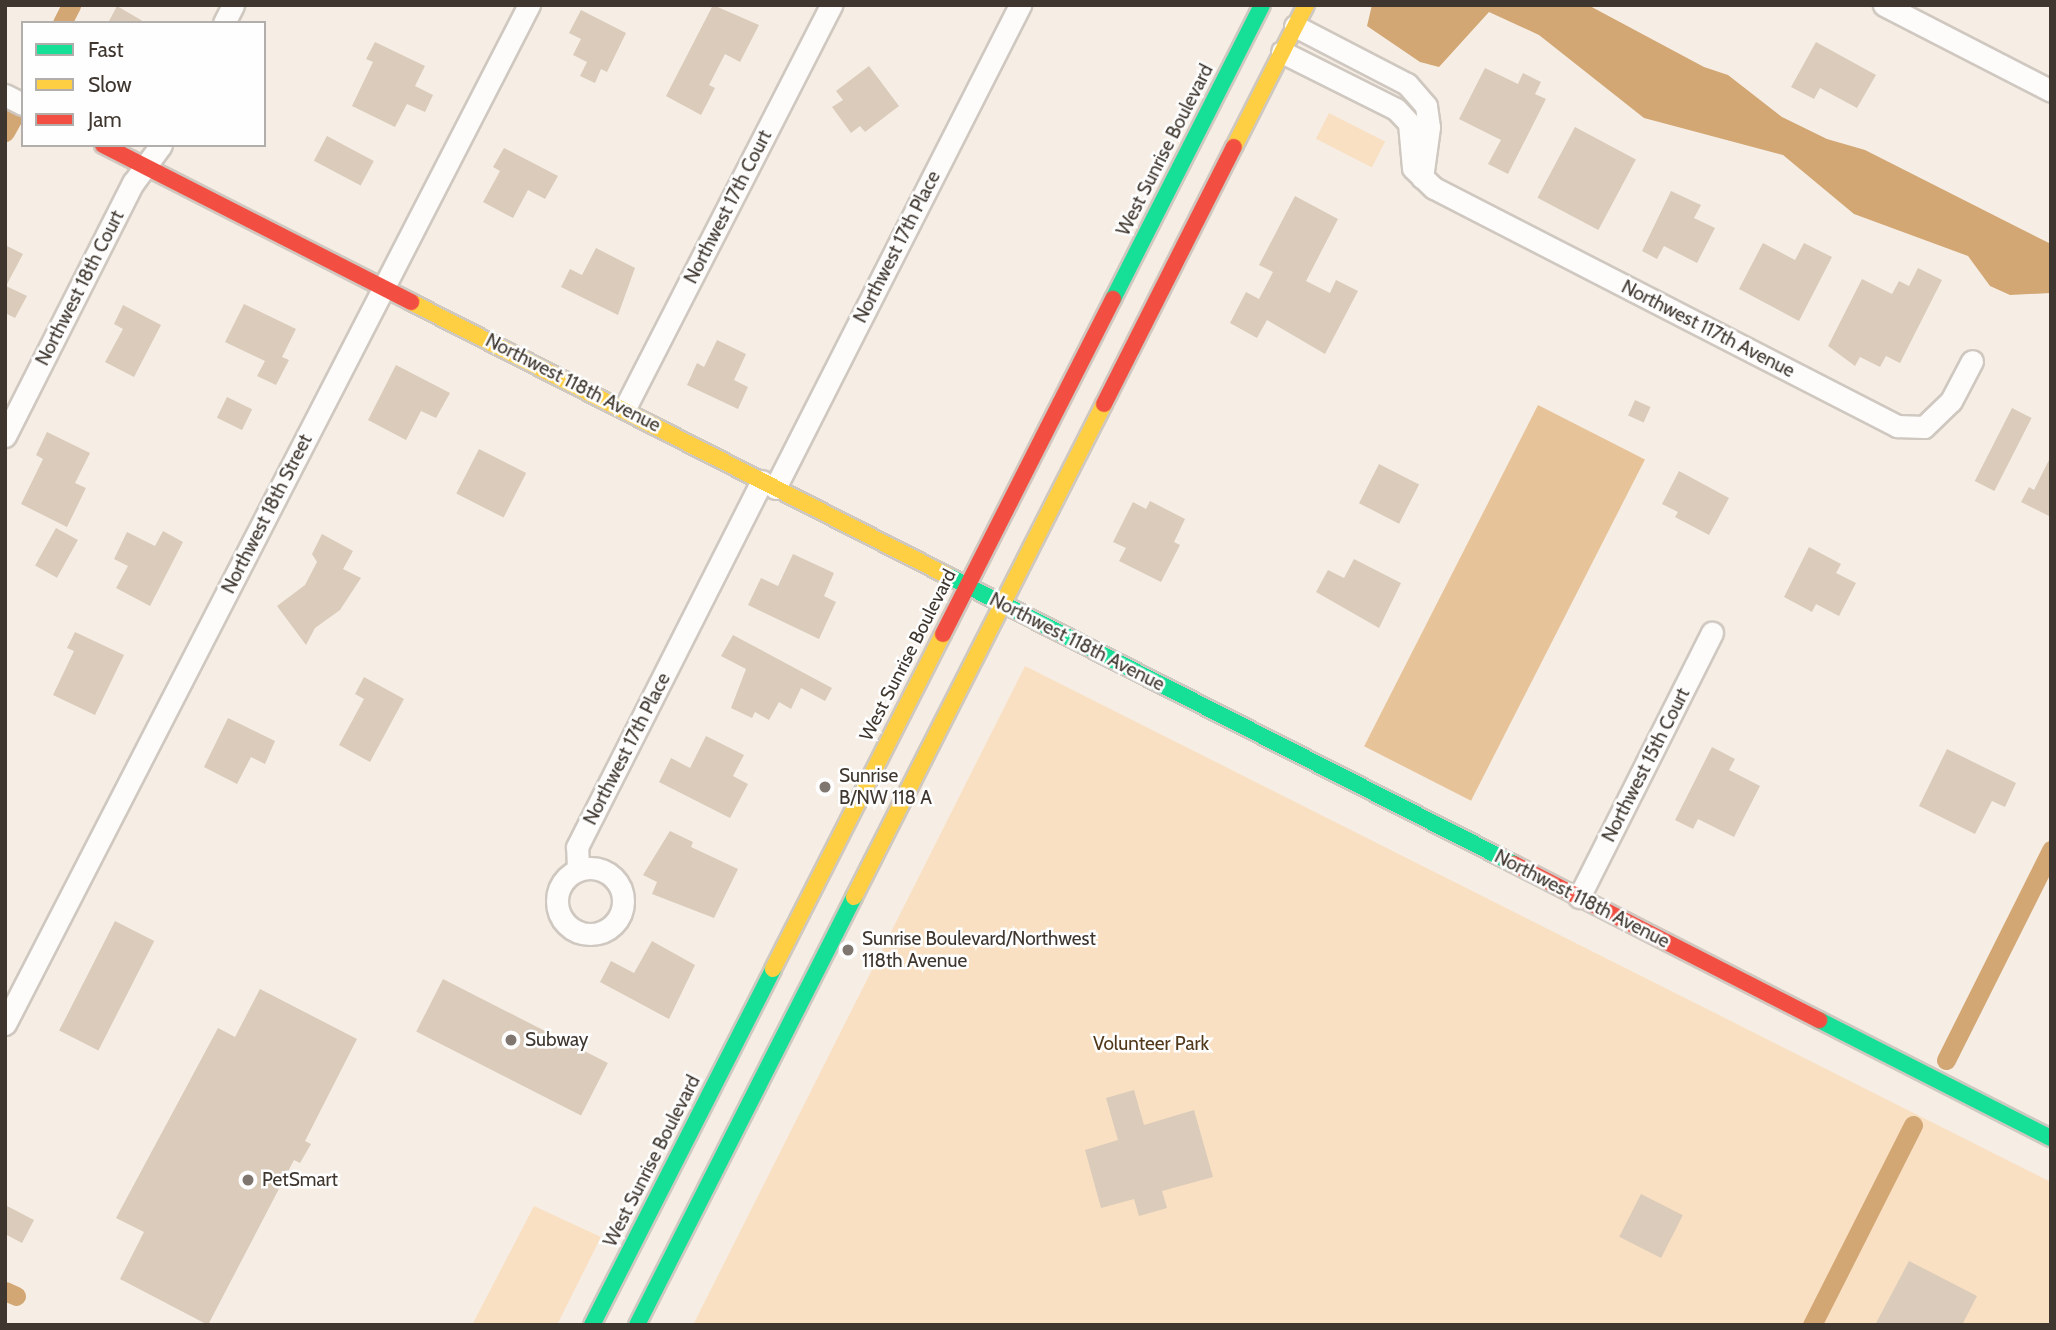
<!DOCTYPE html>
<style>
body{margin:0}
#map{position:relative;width:2056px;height:1330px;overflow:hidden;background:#f6eee5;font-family:Cabin,sans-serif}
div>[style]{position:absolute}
.green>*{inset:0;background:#f9e0c3;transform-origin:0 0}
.forest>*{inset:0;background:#e7c399;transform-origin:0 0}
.water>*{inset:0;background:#d2a774}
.canal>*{height:19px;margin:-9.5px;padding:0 9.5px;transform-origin:9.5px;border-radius:9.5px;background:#d2a774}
.building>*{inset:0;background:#dacbba;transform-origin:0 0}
.roads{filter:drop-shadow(2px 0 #cfc8c0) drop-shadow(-2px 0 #cfc8c0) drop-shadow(0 2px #cfc8c0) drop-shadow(0 -2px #cfc8c0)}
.street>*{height:21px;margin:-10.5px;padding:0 10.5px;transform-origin:10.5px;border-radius:10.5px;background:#fefcfb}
.street>.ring{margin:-10.5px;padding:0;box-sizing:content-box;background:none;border:21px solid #fefcfb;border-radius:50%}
.fast>*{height:16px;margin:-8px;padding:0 8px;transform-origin:8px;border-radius:8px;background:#16e098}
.slow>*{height:16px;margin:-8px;padding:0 8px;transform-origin:8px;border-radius:8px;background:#ffcf43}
.jam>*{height:16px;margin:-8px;padding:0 8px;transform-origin:8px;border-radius:8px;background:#f24e42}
.dots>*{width:19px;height:19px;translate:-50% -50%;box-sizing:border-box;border:4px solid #fefefe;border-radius:50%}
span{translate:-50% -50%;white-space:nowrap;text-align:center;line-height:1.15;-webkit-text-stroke:5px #fefefe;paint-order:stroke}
.street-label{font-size:19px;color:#3f372f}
.poi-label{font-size:19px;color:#3f372f}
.left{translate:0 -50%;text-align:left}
.park-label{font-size:19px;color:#51381a}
.frame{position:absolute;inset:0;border:7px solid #3f372f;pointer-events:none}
.legend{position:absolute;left:21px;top:21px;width:245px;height:126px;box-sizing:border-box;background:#fefefe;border:2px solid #b2aeab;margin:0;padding:9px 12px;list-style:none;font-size:21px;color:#3f372f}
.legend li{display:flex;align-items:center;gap:14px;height:35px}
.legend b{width:35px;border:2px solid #b2aeab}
</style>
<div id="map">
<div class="green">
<div style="left:1329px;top:113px;width:63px;height:29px;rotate:27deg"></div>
<div style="clip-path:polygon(1025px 666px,2051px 1182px,2051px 1325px,693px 1325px)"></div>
<div style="clip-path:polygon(534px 1206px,601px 1237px,557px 1325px,472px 1325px)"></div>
</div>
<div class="forest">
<div style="left:1538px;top:405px;width:120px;height:383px;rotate:27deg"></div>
</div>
<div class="water">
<div style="clip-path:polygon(1372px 5px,1588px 5px,1704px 67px,1728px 75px,1782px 117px,1827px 139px,1865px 150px,2051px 244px,2051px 293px,2010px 295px,1990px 286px,1968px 256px,1854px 214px,1783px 155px,1644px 118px,1539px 35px,1489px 12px,1439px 67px,1420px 62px,1367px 26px)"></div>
</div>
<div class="canal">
<div style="left:62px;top:23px;width:20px;rotate:-63deg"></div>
<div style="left:5px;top:132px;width:18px;rotate:-61deg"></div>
<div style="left:1946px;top:1060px;width:235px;rotate:-63.4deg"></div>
<div style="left:5px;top:1291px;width:12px;rotate:24deg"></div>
<div style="left:1812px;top:1325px;width:224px;rotate:-63.2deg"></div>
</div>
<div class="building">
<div style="clip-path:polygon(713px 5px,759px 25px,740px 62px,725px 54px,709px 85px,715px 88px,701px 115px,666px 96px)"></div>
<div style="clip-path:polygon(117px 6px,146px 23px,108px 23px)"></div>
<div style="clip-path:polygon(581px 10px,626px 33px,607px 72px,601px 69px,595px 83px,580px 76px,587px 62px,573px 55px,581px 39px,569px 33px)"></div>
<div style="clip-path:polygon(375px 42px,425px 66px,415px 86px,433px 95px,425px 112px,407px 104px,395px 127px,352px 106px,373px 62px,366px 59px)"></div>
<div style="clip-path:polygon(1816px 42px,1876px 75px,1857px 108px,1820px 88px,1814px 99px,1791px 87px)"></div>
<div style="clip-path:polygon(869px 66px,899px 106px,865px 132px,860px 126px,851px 133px,832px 107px,843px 100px,836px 91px)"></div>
<div style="clip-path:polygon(1485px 68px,1518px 84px,1523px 73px,1541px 82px,1535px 94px,1546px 99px,1508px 174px,1488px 164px,1501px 140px,1459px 119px)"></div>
<div style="left:1575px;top:127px;width:69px;height:80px;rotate:28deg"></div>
<div style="left:327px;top:136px;width:53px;height:28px;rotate:28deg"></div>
<div style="clip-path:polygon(504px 148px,558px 176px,545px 199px,528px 190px,513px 218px,483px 202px,500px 171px,493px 167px)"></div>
<div style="clip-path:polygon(1671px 191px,1701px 205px,1694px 218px,1715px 228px,1697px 263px,1664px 246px,1657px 259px,1642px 251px)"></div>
<div style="clip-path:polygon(1295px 196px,1338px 219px,1306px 281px,1330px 293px,1336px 280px,1358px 291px,1325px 354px,1267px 320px,1257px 338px,1230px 323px,1246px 292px,1259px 299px,1273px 272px,1259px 265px)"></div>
<div style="clip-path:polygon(1763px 243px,1795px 260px,1804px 243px,1832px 257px,1799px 321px,1739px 289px)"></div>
<div style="clip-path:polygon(5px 245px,23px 254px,6px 286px,27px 296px,15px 318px,5px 313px)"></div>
<div style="clip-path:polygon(596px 248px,635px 268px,618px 315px,561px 287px,570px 269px,582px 275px)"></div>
<div style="clip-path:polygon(1918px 268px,1942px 280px,1900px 363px,1886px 356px,1880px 367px,1860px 357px,1855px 366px,1828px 346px,1862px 279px,1892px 294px,1899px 281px,1909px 286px)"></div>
<div style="clip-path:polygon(244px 304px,296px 329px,282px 357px,289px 360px,276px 385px,257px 376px,265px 361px,225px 342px)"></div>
<div style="clip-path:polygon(123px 305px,161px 325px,134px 377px,105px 362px,123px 329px,114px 324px)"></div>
<div style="clip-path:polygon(717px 340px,746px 354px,734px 380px,748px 387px,738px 409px,687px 385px,697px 363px,704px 367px)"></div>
<div style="clip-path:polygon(396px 365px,450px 393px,436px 418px,421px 411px,406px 440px,368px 420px)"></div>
<div style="left:227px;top:397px;width:28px;height:23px;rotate:26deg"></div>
<div style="left:1635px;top:400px;width:17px;height:17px;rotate:24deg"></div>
<div style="left:2012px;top:408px;width:22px;height:82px;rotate:27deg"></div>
<div style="clip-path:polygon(47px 432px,90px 453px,75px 483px,86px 488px,67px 527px,21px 504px,43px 459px,36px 455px)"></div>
<div style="left:479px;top:449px;width:53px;height:50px;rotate:27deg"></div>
<div style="clip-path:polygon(2051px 456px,2051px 517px,2021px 502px,2029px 487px,2034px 490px)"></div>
<div style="left:1379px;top:464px;width:45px;height:44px;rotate:27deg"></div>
<div style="clip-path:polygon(1679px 471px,1729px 498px,1709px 535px,1675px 517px,1678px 512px,1662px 504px)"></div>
<div style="clip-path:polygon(1150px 501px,1185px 519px,1174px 542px,1180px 545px,1161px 582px,1119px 561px,1126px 548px,1113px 542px,1133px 502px,1146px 509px)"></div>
<div style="left:56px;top:528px;width:25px;height:43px;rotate:29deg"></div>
<div style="clip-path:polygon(163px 531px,183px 542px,150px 606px,116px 588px,128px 566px,114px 559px,127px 532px,155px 546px)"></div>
<div style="clip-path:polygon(322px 534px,353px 551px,343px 569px,361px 578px,340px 610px,315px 628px,306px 645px,277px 606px,305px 585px,317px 562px,312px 554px)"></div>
<div style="clip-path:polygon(1809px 547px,1841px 564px,1836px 573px,1856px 583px,1839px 616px,1816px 604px,1812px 612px,1784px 597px)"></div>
<div style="clip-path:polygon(793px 554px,834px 573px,824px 596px,836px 602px,819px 639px,748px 605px,761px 578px,778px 586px)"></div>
<div style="clip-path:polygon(1354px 559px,1401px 583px,1379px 628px,1316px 592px,1328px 570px,1344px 578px)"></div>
<div style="clip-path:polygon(75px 632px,124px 655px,95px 715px,53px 695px,74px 651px,67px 648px)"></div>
<div style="clip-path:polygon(733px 635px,832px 688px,825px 701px,801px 688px,791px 709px,779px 702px,769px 720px,755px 712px,752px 718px,731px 708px,746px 669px,721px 656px)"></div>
<div style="clip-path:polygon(364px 677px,404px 699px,370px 762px,339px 745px,364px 699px,355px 694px)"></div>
<div style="clip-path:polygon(228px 718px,275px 741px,265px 764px,251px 757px,237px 784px,204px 767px)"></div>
<div style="clip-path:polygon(706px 736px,744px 755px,733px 776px,748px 784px,730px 818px,659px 782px,671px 758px,690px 768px)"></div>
<div style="clip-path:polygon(1712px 747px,1735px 759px,1729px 770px,1760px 786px,1734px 837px,1698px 819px,1693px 829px,1675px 820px)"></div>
<div style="clip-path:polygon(1947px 749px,2016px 783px,2005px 807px,1992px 801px,1975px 834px,1919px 806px)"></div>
<div style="clip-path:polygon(670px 831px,693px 842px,691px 847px,738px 869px,714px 918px,652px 894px,657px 882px,643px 875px)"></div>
<div style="left:115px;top:921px;width:44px;height:123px;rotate:27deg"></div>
<div style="clip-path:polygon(652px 941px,695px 965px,669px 1019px,600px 982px,611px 961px,634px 973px)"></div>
<div style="left:443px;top:979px;width:185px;height:59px;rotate:27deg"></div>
<div style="clip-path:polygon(260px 989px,357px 1039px,305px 1141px,311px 1144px,300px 1163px,294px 1160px,208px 1325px,120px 1279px,144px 1232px,116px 1218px,218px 1028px,235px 1037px)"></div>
<div style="clip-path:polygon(1134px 1090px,1144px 1125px,1194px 1110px,1213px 1177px,1162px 1191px,1167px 1208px,1139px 1216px,1134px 1199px,1101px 1208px,1085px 1150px,1118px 1140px,1106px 1098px)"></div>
<div style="left:1641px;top:1194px;width:47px;height:48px;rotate:27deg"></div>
<div style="clip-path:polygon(5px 1205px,34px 1220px,22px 1243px,5px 1234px)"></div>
<div style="clip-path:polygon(1909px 1261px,1977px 1296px,1962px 1325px,1875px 1325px)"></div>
</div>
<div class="roads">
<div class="street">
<div style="left:1884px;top:5px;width:188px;rotate:27.2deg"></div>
<div style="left:224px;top:23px;width:20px;rotate:-63deg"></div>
<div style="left:1295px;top:26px;width:126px;rotate:27.4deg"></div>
<div style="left:1407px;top:84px;width:29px;rotate:49deg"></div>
<div style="left:1426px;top:106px;width:21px;rotate:82deg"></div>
<div style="left:1429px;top:127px;width:51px;rotate:97.8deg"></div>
<div style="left:1282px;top:52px;width:127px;rotate:26.6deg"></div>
<div style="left:1396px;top:109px;width:19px;rotate:47deg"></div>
<div style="left:1409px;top:123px;width:45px;rotate:84.9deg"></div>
<div style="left:1413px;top:168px;width:29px;rotate:44deg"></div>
<div style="left:1434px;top:188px;width:521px;rotate:27.2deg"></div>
<div style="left:1897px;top:426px;width:27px;rotate:2deg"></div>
<div style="left:1924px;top:427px;width:37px;rotate:-44deg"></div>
<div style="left:1951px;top:401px;width:45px;rotate:-62.3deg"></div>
<div style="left:5px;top:95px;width:20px;rotate:27deg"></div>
<div style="left:625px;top:408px;width:453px;rotate:-62.9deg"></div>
<div style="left:5px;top:436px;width:284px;rotate:-63.2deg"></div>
<div style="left:133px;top:183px;width:47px;rotate:-53.6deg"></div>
<div style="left:775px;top:488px;width:542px;rotate:-63.1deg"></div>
<div class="ring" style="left:557px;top:868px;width:45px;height:45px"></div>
<div style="left:578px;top:870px;width:23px;rotate:-92deg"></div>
<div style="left:577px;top:847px;width:410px;rotate:-63.2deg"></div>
<div style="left:1579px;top:897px;width:296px;rotate:-63.3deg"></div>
<div style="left:5px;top:1024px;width:1146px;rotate:-62.79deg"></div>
</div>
<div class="fast">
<div style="left:1113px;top:299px;width:330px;rotate:-63.1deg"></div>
<div style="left:946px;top:575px;width:637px;rotate:26.97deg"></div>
<div style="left:1819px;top:1020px;width:260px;rotate:27deg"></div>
<div style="left:592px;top:1325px;width:399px;rotate:-63deg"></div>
<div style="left:637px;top:1325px;width:480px;rotate:-63.1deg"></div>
</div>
<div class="slow">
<div style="left:1234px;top:147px;width:159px;rotate:-63.1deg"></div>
<div style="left:411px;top:302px;width:601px;rotate:27.03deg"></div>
<div style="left:854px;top:897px;width:553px;rotate:-63.11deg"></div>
<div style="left:773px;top:969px;width:376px;rotate:-63.1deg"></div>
</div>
<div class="jam">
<div style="left:103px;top:145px;width:346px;rotate:27deg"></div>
<div style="left:1104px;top:404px;width:288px;rotate:-63.2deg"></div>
<div style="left:943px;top:634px;width:376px;rotate:-63.1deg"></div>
<div style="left:1514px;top:864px;width:343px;rotate:27.1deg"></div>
</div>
</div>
<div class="dots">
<div style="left:825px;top:787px;background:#7f776f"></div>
<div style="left:848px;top:950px;background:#7f776f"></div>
<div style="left:511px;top:1040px;background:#7f776f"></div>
<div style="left:248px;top:1180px;background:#7f776f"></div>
</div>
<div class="street-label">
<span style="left:1165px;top:150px;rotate:-63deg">West Sunrise Boulevard</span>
<span style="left:728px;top:207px;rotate:-63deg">Northwest 17th Court</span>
<span style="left:897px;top:247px;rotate:-63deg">Northwest 17th Place</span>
<span style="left:80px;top:288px;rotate:-63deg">Northwest 18th Court</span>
<span style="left:1708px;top:329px;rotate:27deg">Northwest 117th Avenue</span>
<span style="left:573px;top:383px;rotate:27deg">Northwest 118th Avenue</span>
<span style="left:267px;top:514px;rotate:-63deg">Northwest 18th Street</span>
<span style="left:1077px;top:642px;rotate:27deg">Northwest 118th Avenue</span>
<span style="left:908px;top:655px;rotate:-63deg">West Sunrise Boulevard</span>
<span style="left:627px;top:749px;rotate:-63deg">Northwest 17th Place</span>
<span style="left:1646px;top:765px;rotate:-63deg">Northwest 15th Court</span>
<span style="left:1582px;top:899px;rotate:27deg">Northwest 118th Avenue</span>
<span style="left:652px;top:1161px;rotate:-63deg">West Sunrise Boulevard</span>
</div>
<div class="poi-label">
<span class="left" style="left:839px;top:787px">Sunrise<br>B/NW 118 A</span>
<span class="left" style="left:862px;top:950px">Sunrise Boulevard/Northwest<br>118th Avenue</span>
<span class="left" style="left:525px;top:1040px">Subway</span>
<span class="left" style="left:262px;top:1180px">PetSmart</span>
</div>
<div class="park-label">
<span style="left:1151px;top:1044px">Volunteer Park</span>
</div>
<div class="frame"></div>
<ul class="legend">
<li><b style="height:9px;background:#16e098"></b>Fast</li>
<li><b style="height:9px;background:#ffcf43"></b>Slow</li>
<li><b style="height:9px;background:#f24e42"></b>Jam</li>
</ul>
</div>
